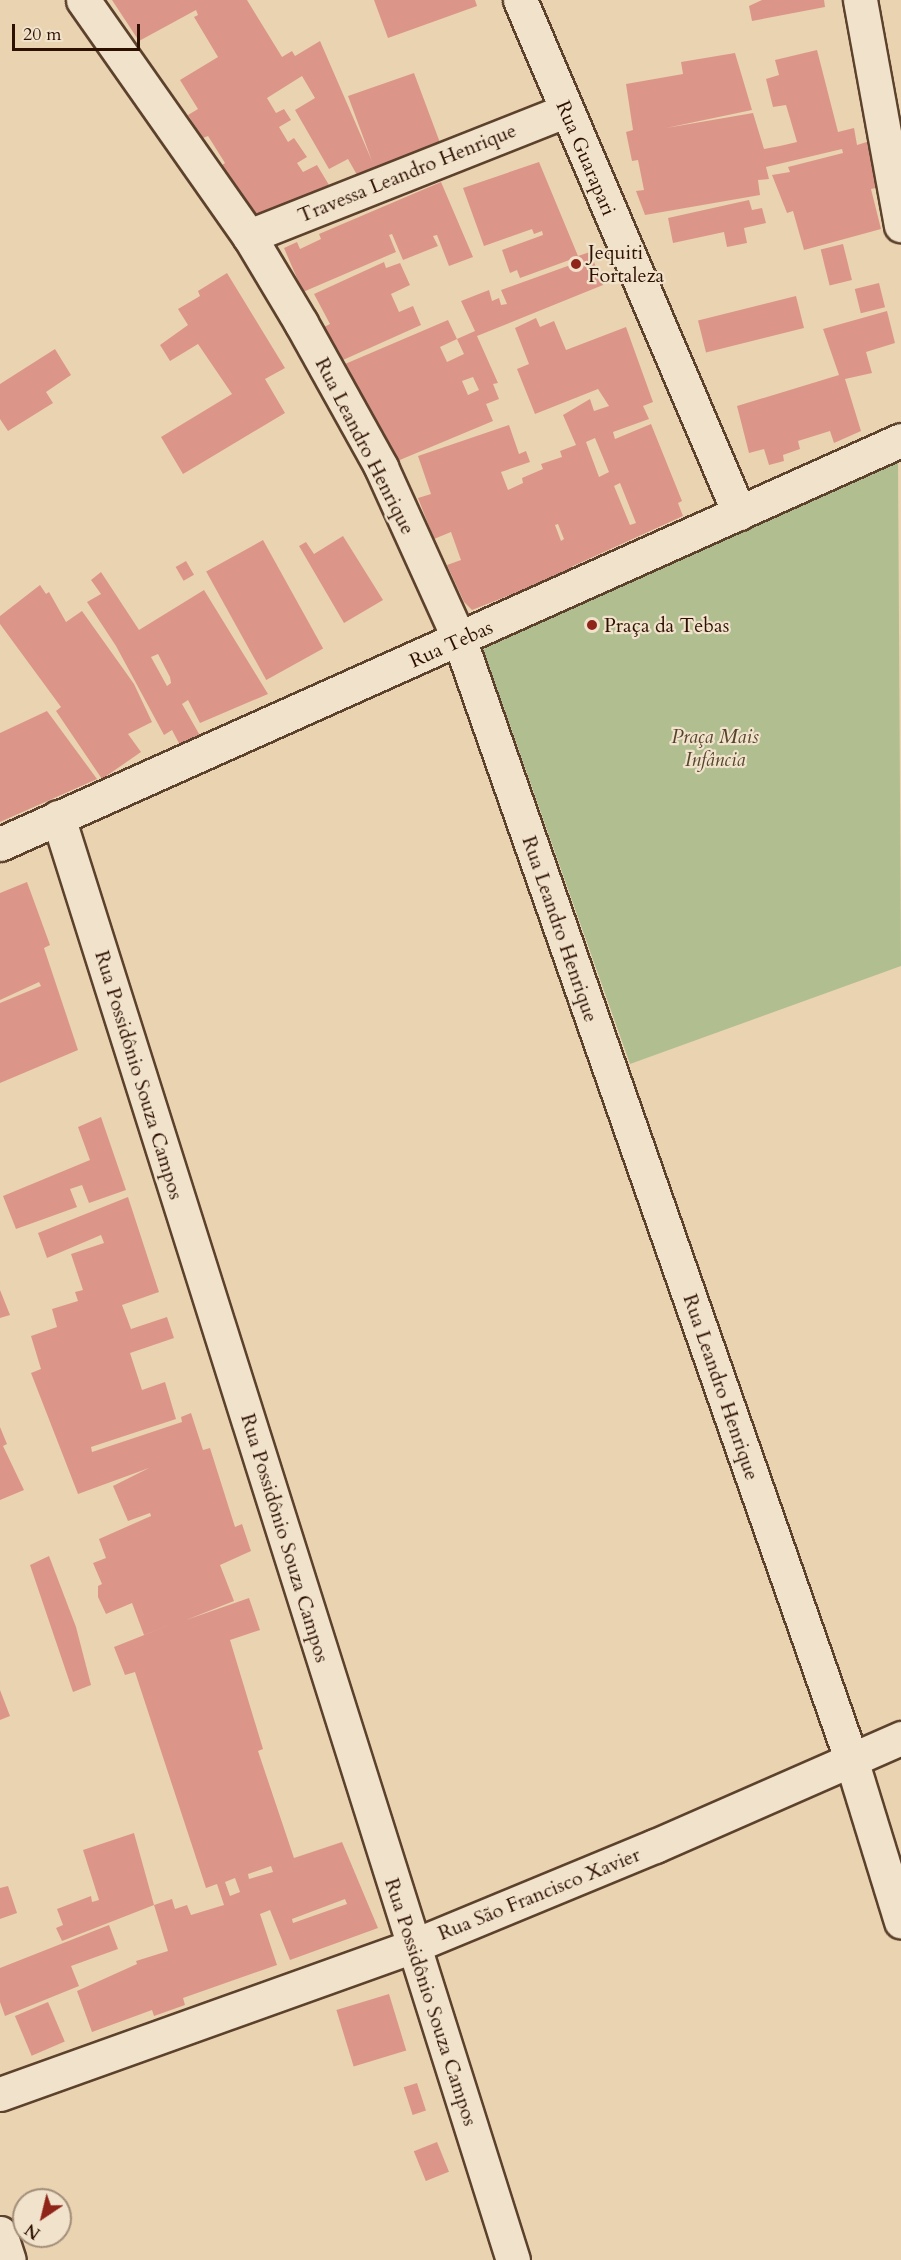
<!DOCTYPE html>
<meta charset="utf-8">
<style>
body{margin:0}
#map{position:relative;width:901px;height:2260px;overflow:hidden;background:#ead3b1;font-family:Cardo,serif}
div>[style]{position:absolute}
.green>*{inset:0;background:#b1be90}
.building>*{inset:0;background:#dc9689;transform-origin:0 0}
.roads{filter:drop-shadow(2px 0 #5c412c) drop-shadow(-2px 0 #5c412c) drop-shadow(0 2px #5c412c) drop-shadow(0 -2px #5c412c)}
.minor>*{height:33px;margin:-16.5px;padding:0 16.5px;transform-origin:16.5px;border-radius:16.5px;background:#f1e2cc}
.dots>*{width:16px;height:16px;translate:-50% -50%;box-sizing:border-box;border:3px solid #f1e2cc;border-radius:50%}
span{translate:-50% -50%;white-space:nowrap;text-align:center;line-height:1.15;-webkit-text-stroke:4.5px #f1e2cc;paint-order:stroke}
.street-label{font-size:20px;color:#2d1000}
.poi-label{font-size:20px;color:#2d1000}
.left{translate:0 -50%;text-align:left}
.park-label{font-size:20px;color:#55442b;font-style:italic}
.north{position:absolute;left:12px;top:2188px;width:60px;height:60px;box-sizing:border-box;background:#f1e2cc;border:2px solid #a38e7a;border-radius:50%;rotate:215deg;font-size:16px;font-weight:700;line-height:24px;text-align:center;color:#2d1000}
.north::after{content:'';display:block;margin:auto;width:21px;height:27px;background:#8f2418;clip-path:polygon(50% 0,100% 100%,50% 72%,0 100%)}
.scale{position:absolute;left:12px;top:24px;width:128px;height:27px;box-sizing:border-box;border:3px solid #2d1000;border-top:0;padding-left:8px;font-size:18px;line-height:21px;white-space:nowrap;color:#2d1000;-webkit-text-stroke:4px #f1e2cc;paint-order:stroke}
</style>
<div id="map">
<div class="green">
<div style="clip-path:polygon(898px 460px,901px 966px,630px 1064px,483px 649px)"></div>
</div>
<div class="building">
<div style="clip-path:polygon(112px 0,247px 0,282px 57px,292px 51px,295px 56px,320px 41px,372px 161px,348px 96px,414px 73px,442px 148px,361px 182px,348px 159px,329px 169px,295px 110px,315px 98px,302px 76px,267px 98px,276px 113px,284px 109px,291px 120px,279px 127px,288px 142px,294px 138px,307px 157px,297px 163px,303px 172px,317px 165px,332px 190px,314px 199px,311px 193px,257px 221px,221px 166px,225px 163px,208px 136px,203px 138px,188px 115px,198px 109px,180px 80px,218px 57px,194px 17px,198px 15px,196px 10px,139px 41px)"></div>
<div style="clip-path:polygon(374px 0,475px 0,477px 6px,388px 38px)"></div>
<div style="clip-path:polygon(762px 0,824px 0,825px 7px,752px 21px,749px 6px)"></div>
<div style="clip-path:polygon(817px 50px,838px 132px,854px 128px,857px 145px,870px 141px,880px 187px,871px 189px,881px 229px,804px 250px,793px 211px,787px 213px,772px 175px,790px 172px,788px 167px,843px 153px,842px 149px,766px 167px,769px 179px,758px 180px,760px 195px,645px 215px,636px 191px,644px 190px,638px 160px,632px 161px,626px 132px,633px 130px,626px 84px,683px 74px,681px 62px,735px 53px,752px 110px,666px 128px,753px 113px,764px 149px,780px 146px,797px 142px,786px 105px,773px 107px,766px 79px,779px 75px,775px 60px)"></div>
<div style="clip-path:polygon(evenodd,539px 162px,578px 256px,590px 252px,603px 285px,477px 336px,498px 383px,493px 384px,499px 399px,486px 404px,493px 421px,395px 462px,345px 364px,448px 320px,457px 339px,440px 347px,447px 362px,464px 354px,457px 339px,475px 331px,461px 301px,489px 290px,492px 301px,499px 298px,501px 305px,507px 304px,501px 290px,576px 263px,575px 258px,520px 278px,517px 270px,510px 273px,502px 250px,543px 235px,542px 231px,534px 234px,532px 229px,484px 246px,463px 188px,539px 162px,473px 377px,479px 390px,468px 395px,462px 381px,473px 377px)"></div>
<div style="clip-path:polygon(441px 182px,473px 257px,449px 266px,437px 235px,433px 236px,438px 246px,403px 260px,392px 234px,389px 235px,396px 252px,303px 292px,284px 248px,297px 242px,300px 249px,321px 239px,319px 234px)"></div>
<div style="clip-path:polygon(749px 200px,752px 210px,762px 208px,766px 223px,744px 228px,747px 243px,727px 247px,724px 232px,673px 243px,668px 218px)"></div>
<div style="left:843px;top:244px;width:37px;height:23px;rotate:76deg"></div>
<div style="clip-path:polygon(384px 262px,386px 268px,400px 263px,410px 285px,391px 294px,399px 312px,413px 306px,421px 325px,343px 360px,324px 327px,330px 324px,314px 294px)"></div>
<div style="clip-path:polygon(227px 273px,285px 368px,265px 379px,285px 413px,183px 474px,161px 437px,232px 394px,198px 344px,170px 361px,160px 345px,188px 325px,178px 309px,200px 296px,198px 291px)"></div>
<div style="left:879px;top:283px;width:25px;height:25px;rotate:76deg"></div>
<div style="left:796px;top:296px;width:33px;height:101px;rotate:76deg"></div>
<div style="clip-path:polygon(887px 311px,895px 343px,866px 352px,872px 373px,845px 379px,861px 431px,834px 443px,830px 431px,798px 441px,800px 449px,783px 455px,784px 461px,769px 465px,764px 449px,749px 453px,737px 406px,839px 375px,823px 329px)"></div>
<div style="clip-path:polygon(evenodd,536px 318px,540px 327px,554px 321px,566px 350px,626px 327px,653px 402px,643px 406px,649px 419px,613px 432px,615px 439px,651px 424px,682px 501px,678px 503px,683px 516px,571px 567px,573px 570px,472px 610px,464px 602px,447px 565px,461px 560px,451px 532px,434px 539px,418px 498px,431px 494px,418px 456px,509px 425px,519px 454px,526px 451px,530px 462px,501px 472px,508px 490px,523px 483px,522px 478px,543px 469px,541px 464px,562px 457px,560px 451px,576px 445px,563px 415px,590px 399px,594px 411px,609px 406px,598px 389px,535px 414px,517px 369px,529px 364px,515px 328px,536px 318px,595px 438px,609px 472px,599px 477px,586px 442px,595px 438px,536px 318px,620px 483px,636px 523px,630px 525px,614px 486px,620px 483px,536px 318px,558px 524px,564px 539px,561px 541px,555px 525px,558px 524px)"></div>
<div style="clip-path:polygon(55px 349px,71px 375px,46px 392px,53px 403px,8px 431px,0 419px,0 384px)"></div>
<div style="clip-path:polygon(343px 536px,383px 600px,344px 623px,299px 546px,306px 542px,314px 554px)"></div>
<div style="left:263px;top:540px;width:124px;height:65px;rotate:61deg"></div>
<div style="left:186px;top:561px;width:16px;height:12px;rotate:60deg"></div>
<div style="clip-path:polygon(evenodd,101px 572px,139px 630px,204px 590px,268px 694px,200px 723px,188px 700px,182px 704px,202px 739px,182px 749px,172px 730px,164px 735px,116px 646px,87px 602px,101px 594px,91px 580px,101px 572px,158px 654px,170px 677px,171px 683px,167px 686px,151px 657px,158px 654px)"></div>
<div style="clip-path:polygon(40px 585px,46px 594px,49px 592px,66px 622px,82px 611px,134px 684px,152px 722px,128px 734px,141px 752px,102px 779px,56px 711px,61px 707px,0 624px,0 616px)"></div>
<div style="clip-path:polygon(47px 711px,97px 779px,0 822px,0 733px)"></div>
<div style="clip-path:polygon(27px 882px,50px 945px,44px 948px,78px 1050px,0 1083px,0 1003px,41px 986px,39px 982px,0 1000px,0 893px)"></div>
<div style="clip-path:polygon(101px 1117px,126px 1190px,89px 1203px,82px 1185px,70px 1189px,77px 1207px,16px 1229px,3px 1196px,90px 1160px,78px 1127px)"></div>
<div style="clip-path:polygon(evenodd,128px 1197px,159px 1292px,122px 1305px,131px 1329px,167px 1317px,174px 1338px,130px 1353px,142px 1390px,165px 1382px,176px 1419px,91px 1447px,92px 1452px,182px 1422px,181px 1417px,191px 1413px,203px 1450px,210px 1448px,235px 1527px,242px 1524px,251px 1551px,220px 1565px,234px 1601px,186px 1620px,249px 1598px,260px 1630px,230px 1640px,263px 1749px,258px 1751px,294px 1858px,342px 1842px,378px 1928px,290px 1960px,270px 1910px,260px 1914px,277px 1965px,183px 1998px,185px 2005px,154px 2016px,152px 2010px,92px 2032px,77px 1991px,137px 1964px,136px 1961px,168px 1951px,154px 1905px,172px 1899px,175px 1909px,187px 1905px,191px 1915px,224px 1905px,217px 1884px,206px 1888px,135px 1672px,125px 1675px,114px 1647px,177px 1622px,144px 1635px,132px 1603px,106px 1614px,98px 1597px,98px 1586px,102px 1584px,93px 1563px,106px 1558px,99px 1539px,151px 1516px,150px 1513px,128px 1521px,113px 1486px,149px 1468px,78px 1494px,31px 1373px,41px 1369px,31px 1336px,57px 1327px,52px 1309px,78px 1301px,75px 1292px,83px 1290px,71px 1254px,104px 1243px,101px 1235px,47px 1258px,38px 1233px,128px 1197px,271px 1866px,273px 1872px,249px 1879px,248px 1874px,271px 1866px,128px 1197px,235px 1878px,240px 1892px,230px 1896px,225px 1882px,235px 1878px,128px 1197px,345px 1899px,347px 1904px,293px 1923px,292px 1919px,345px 1899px)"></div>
<div style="clip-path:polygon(0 1290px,10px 1315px,0 1318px)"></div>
<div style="clip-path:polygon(0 1427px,7px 1444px,3px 1446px,24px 1490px,0 1500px)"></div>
<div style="clip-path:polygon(49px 1556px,76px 1627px,91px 1685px,73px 1692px,30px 1565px)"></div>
<div style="clip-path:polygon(0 1690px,10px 1716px,0 1720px)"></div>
<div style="clip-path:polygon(134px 1833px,154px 1905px,62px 1941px,56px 1928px,63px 1925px,57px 1909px,91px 1896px,92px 1902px,99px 1900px,83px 1850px)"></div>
<div style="clip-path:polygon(8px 1886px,17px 1913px,0 1919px,0 1888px)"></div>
<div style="clip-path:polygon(109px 1925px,118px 1949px,71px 1966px,79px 1986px,5px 2016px,0 2002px,0 1968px)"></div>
<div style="left:389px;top:1994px;width:59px;height:55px;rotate:73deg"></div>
<div style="left:48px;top:2002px;width:43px;height:36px;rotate:67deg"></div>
<div style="left:417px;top:2083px;width:29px;height:14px;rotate:72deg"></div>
<div style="left:437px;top:2142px;width:32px;height:25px;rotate:68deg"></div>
</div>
<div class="roads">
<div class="minor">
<div style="left:83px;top:0;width:289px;rotate:54.9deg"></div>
<div style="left:249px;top:236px;width:101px;rotate:59.1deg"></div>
<div style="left:301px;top:323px;width:165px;rotate:60.9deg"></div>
<div style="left:381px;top:467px;width:191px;rotate:65.6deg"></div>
<div style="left:460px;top:641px;width:1184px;rotate:70.72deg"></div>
<div style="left:851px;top:1759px;width:170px;rotate:72.9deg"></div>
<div style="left:520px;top:0;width:558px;rotate:66.88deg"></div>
<div style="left:860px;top:0;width:229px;rotate:79.7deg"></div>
<div style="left:249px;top:236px;width:340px;rotate:-21.6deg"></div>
<div style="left:58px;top:817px;width:1513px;rotate:72.5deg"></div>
<div style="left:0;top:844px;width:987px;rotate:-24.15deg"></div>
<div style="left:0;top:2094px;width:439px;rotate:-19.7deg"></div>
<div style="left:413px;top:1946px;width:262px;rotate:-22.5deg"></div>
<div style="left:655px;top:1846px;width:269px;rotate:-23.7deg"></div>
<div style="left:0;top:2233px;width:28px;rotate:72deg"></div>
</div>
</div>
<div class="dots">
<div style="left:576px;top:264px;background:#8f2418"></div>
<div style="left:592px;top:625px;background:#8f2418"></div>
</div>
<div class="street-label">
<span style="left:586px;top:158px;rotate:67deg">Rua Guarapari</span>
<span style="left:407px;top:173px;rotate:-22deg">Travessa Leandro Henrique</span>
<span style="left:365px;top:446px;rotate:63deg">Rua Leandro Henrique</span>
<span style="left:451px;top:644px;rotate:-24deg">Rua Tebas</span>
<span style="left:560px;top:929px;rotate:71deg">Rua Leandro Henrique</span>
<span style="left:139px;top:1075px;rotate:73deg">Rua Possidônio Souza Campos</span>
<span style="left:721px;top:1387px;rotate:71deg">Rua Leandro Henrique</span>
<span style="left:285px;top:1538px;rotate:73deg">Rua Possidônio Souza Campos</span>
<span style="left:539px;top:1894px;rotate:-22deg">Rua São Francisco Xavier</span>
<span style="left:431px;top:2002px;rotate:72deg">Rua Possidônio Souza Campos</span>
</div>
<div class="poi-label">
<span class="left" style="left:588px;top:264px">Jequiti<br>Fortaleza</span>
<span class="left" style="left:604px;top:625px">Praça da Tebas</span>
</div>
<div class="park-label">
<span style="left:715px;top:748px">Praça Mais<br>Infância</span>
</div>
<div class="north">N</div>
<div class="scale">20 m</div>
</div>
